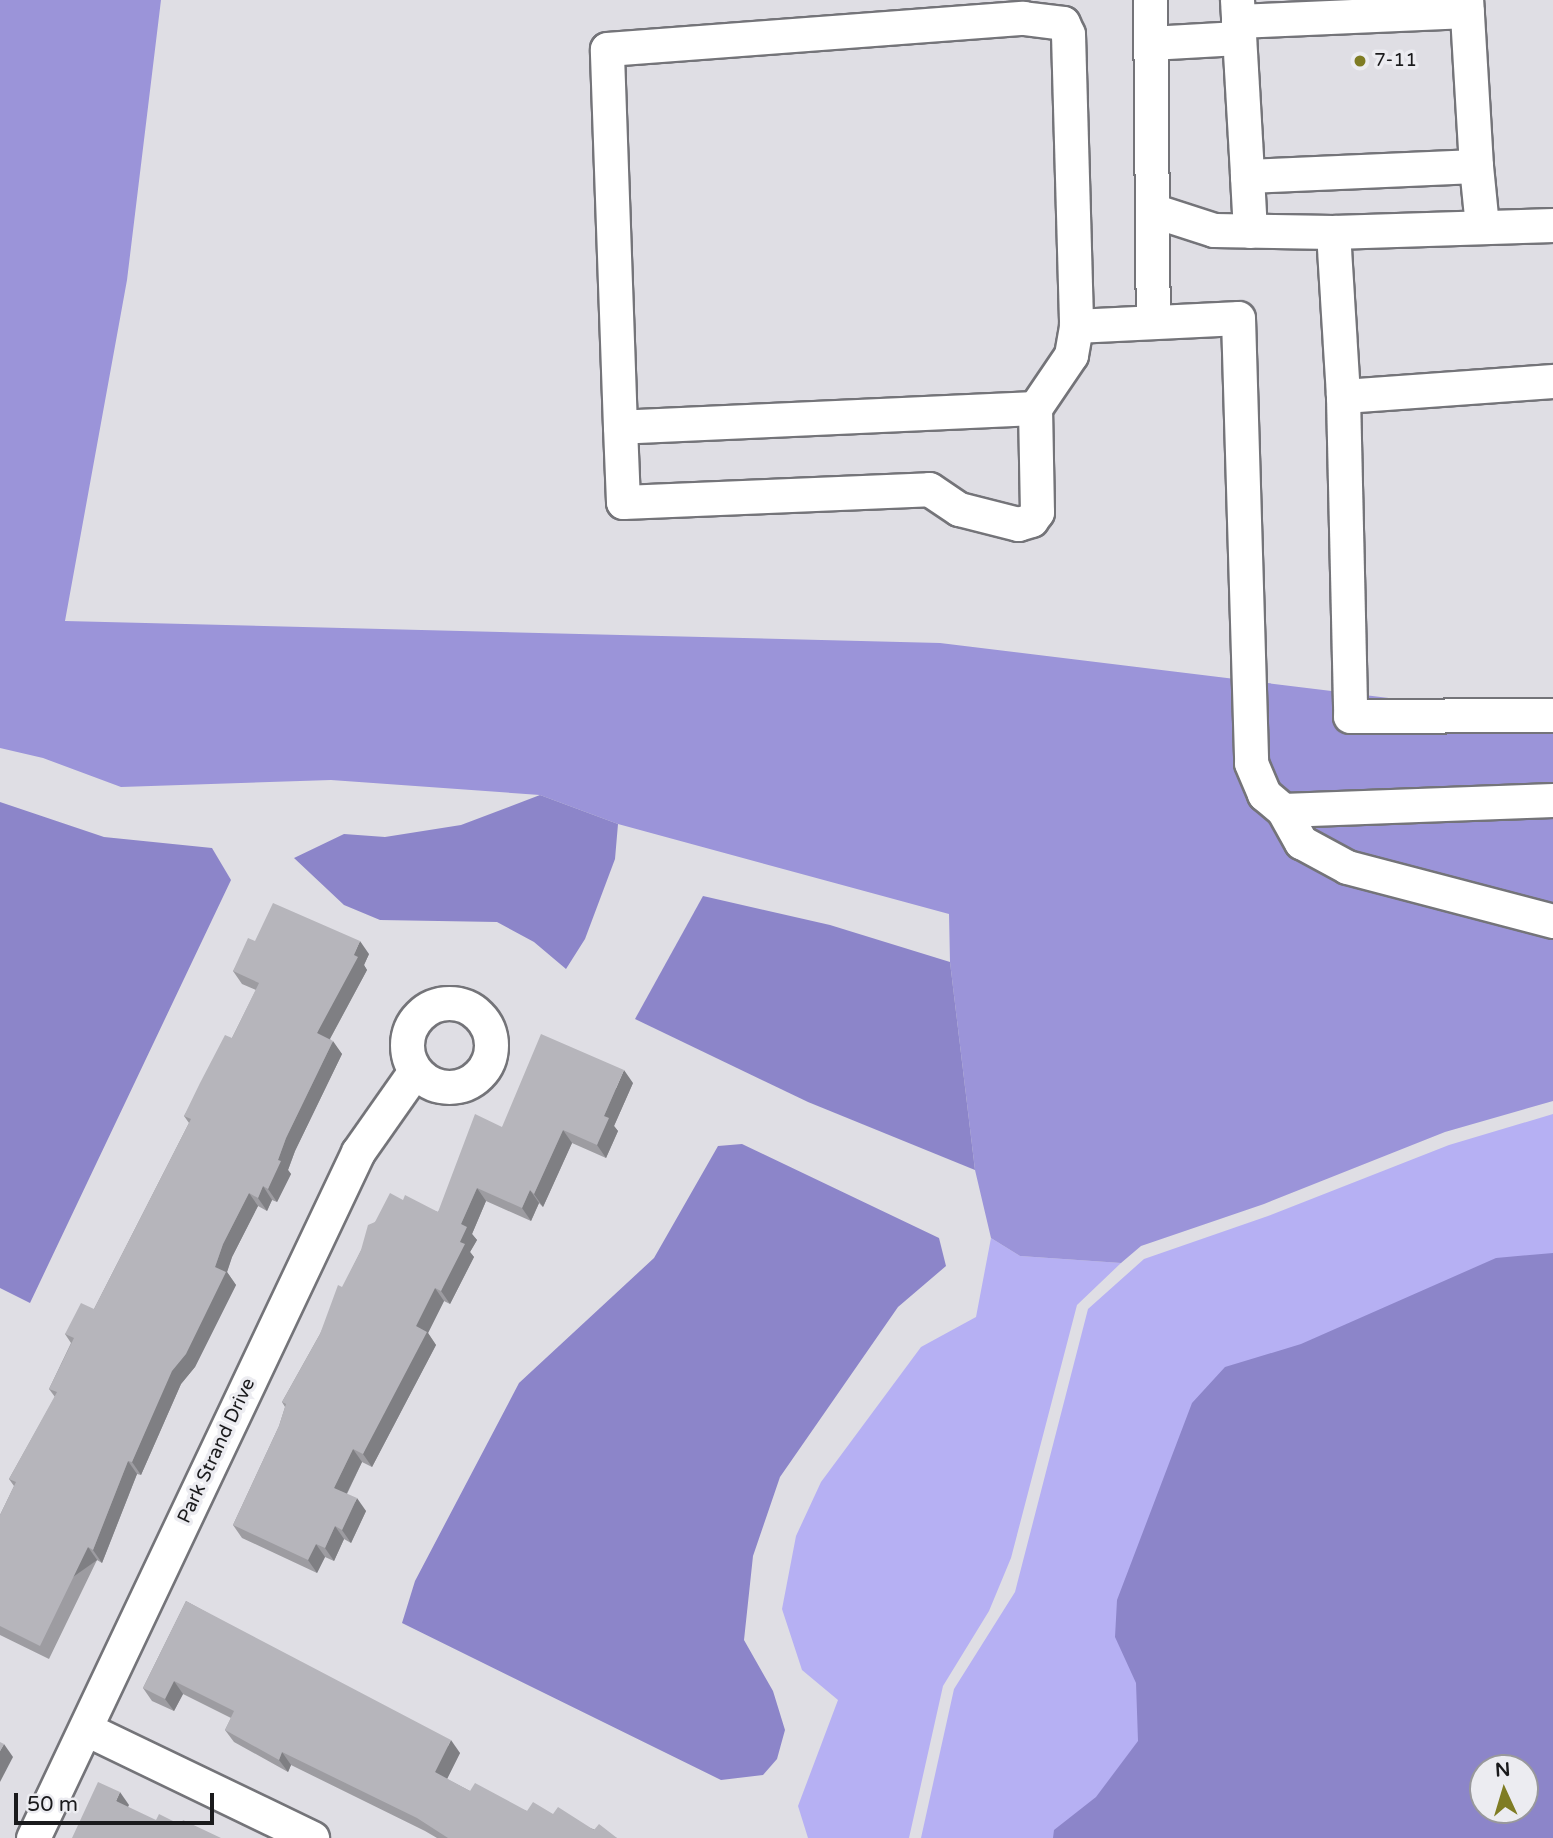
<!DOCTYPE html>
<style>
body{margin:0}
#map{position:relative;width:1553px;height:1838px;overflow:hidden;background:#dfdee4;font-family:"Varela Round",sans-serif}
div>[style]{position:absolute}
.green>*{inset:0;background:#b6b0f3}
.forest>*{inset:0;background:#9b94d9}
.water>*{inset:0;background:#8c85c9}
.roads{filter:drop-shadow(2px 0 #747479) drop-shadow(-2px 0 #747479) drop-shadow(0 2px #747479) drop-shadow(0 -2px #747479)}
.minor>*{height:33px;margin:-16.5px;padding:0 16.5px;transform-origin:16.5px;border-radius:16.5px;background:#fff}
.minor>.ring{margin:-16.5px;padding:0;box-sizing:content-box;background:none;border:33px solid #fff;border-radius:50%}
.wall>*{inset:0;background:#9d9ca1}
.shaded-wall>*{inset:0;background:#7f7f83;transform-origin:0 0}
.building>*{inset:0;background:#b6b5bb}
.dots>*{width:19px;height:19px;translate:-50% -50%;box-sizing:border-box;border:4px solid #ececf1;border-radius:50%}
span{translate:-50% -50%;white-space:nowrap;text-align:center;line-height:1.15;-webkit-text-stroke:7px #ececf1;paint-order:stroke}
.poi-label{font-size:19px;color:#1a1a1c}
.left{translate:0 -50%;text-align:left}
.street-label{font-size:19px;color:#1a1a1c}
.north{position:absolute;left:1469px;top:1754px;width:70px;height:70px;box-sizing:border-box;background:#ececf1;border:2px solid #98989c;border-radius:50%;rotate:356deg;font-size:19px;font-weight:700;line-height:28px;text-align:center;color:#1a1a1c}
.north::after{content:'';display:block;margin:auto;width:24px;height:32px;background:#7f7c24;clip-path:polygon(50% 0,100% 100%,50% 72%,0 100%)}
.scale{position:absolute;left:14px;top:1793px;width:200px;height:32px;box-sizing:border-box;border:4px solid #1a1a1c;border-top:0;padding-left:9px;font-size:21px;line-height:24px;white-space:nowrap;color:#1a1a1c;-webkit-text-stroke:5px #ececf1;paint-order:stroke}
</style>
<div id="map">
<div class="green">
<div style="clip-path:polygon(evenodd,1553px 1114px,1553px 1838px,921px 1838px,954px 1689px,1015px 1592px,1088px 1309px,1144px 1259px,1268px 1216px,1449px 1145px,1553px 1114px,1483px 1768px,1525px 1768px,1525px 1810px,1483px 1810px,1483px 1768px)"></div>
<div style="clip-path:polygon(991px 1238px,1020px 1256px,1121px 1263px,1077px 1305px,1011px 1558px,989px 1611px,943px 1686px,909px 1838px,808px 1838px,798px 1806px,838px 1700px,802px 1670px,782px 1609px,796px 1536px,821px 1482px,921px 1347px,976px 1317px)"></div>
</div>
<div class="forest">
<div style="clip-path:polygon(0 0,161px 0,127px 280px,65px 621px,940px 643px,1553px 718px,1553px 1101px,1445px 1132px,1264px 1204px,1141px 1246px,1121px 1263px,1020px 1256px,991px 1238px,975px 1170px,950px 962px,949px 914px,618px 824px,540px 795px,331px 780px,121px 787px,43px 758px,0 748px)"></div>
</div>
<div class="water">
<div style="clip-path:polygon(540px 795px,618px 824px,615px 859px,585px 939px,566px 969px,534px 942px,497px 922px,380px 920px,344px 905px,294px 858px,344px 834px,385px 837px,461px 825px)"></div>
<div style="clip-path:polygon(0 802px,104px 837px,212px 848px,231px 880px,30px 1303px,0 1288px)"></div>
<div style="clip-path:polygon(703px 896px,830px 925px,950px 962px,975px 1170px,808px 1102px,635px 1019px)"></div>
<div style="clip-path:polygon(742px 1144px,939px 1238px,946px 1266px,898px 1307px,780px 1477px,753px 1556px,744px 1640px,773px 1691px,785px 1730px,777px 1759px,763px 1775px,721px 1780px,402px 1623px,415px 1581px,519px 1383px,654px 1258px,718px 1146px)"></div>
<div style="clip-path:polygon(evenodd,1553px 1253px,1553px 1838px,1053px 1838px,1054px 1830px,1096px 1797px,1138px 1741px,1136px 1683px,1115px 1637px,1117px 1600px,1192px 1403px,1225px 1367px,1301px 1344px,1496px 1258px,1553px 1253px,1483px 1768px,1525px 1768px,1525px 1810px,1483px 1810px,1483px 1768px)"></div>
</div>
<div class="roads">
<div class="minor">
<div style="left:1150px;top:0;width:322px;rotate:89.5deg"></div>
<div style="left:1237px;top:0;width:176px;rotate:86.7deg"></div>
<div style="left:1247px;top:176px;width:229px;rotate:-2.5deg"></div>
<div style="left:1476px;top:166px;width:166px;rotate:-93.4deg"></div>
<div style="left:1238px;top:21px;width:229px;rotate:-2.5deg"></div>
<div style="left:1150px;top:43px;width:88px;rotate:-3.3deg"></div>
<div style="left:1476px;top:166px;width:60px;rotate:84.3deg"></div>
<div style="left:1247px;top:176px;width:55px;rotate:86.9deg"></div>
<div style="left:1152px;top:210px;width:65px;rotate:17.9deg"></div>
<div style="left:1214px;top:230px;width:119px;rotate:1deg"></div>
<div style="left:1333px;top:232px;width:220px;rotate:-1.8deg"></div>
<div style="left:1333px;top:232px;width:164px;rotate:86.5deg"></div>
<div style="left:1343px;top:396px;width:211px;rotate:-4.1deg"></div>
<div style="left:1343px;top:396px;width:320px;rotate:88.7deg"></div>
<div style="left:1350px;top:716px;width:203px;rotate:-0.3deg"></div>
<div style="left:1035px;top:408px;width:415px;rotate:177.4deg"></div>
<div style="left:620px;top:427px;width:378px;rotate:-92deg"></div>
<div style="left:607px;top:49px;width:417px;rotate:-4.3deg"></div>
<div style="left:1023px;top:18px;width:40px;rotate:7.1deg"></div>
<div style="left:1063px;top:23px;width:12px;rotate:66deg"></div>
<div style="left:1068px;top:34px;width:292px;rotate:88.4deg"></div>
<div style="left:620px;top:427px;width:75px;rotate:87.7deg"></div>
<div style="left:623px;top:502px;width:306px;rotate:-2.4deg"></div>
<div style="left:929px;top:489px;width:36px;rotate:34deg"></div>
<div style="left:959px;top:509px;width:61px;rotate:14.3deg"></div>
<div style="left:1018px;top:524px;width:14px;rotate:-17deg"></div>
<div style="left:1031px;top:520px;width:10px;rotate:-53deg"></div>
<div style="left:1037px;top:512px;width:104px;rotate:-91.1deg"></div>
<div style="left:1035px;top:408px;width:64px;rotate:-55.8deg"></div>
<div style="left:1071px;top:355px;width:29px;rotate:-80deg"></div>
<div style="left:1076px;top:326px;width:162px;rotate:-2.8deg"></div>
<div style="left:1238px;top:318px;width:445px;rotate:88.3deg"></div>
<div style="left:1251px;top:763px;width:34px;rotate:67deg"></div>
<div style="left:1264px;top:794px;width:25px;rotate:40deg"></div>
<div style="left:1283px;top:810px;width:270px;rotate:-2.1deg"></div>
<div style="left:1283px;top:810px;width:37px;rotate:61deg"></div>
<div style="left:1301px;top:842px;width:52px;rotate:28.5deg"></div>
<div style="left:1347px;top:867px;width:213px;rotate:14.7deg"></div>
<div class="ring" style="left:407px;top:1003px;width:51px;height:51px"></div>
<div style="left:86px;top:1729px;width:251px;rotate:25.7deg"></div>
<div style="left:33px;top:1838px;width:759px;rotate:-64.65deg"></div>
<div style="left:358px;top:1152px;width:99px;rotate:-54.9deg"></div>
</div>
</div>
<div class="wall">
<div style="clip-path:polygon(255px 941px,369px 954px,364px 965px,367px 970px,330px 1039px,342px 1054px,295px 1151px,288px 1170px,291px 1174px,277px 1202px,272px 1200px,267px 1211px,258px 1206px,232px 1257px,227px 1272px,236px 1285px,195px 1367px,181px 1384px,141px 1475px,137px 1474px,102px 1563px,97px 1560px,49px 1659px,0 1635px,0 1515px,14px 1486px,9px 1479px,55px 1397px,49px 1389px,71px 1343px,65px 1334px,94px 1309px,189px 1123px,184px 1116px,232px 1038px,256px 990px,242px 984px,233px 971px)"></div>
<div style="clip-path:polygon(633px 1083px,614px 1126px,618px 1131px,606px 1158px,572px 1143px,543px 1207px,539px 1203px,531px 1221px,486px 1201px,472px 1234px,477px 1240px,470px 1252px,474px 1257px,450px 1304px,444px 1301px,428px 1333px,436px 1345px,372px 1467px,362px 1462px,347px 1494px,366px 1511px,351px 1543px,344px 1539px,334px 1561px,325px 1557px,317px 1573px,242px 1538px,233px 1525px,279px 1426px,285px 1407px,282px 1402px,320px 1334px,375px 1222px,403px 1200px,438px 1212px,502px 1127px)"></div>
<div style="clip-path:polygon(186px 1601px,460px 1753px,447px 1779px,470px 1791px,527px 1811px,553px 1814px,617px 1838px,437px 1838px,425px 1831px,291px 1765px,288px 1772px,234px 1742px,225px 1730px,231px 1718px,183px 1694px,174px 1711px,152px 1701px,143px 1688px)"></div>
</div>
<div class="shaded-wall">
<div style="clip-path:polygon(360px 941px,369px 954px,364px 965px,367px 970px,326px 1046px,317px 1033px)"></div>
<div style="clip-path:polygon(333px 1041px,342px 1054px,295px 1151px,288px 1170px,291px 1174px,277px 1202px,268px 1189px,278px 1160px,286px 1138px)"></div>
<div style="clip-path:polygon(624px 1070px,633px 1083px,614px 1126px,618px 1131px,606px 1158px,597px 1145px,604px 1116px)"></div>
<div style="clip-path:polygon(563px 1130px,572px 1143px,543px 1207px,534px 1194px)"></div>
<div style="clip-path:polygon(263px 1186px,272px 1200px,267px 1211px,258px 1198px)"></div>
<div style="clip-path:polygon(477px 1188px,486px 1201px,472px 1234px,477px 1240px,470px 1252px,474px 1257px,450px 1304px,441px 1291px,460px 1242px,461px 1224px)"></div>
<div style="clip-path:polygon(530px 1190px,539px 1203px,531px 1221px,522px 1208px)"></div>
<div style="clip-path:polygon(249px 1193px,258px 1206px,232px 1257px,227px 1272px,236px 1285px,195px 1367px,181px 1384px,141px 1475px,132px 1462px,215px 1267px,223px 1244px)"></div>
<div style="clip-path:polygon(435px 1288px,444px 1301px,428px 1333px,436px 1345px,372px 1467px,363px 1454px,416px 1326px)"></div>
<div style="clip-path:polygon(353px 1449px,362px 1462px,343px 1501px,334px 1488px)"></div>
<div style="clip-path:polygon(128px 1461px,137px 1474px,102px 1563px,93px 1550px)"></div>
<div style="clip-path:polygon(357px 1498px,366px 1511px,351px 1543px,342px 1530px)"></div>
<div style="clip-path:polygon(335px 1526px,344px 1539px,334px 1561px,325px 1548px)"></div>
<div style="clip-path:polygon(316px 1544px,325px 1557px,317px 1573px,308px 1560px)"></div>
<div style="left:88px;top:1547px;width:16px;height:110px;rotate:55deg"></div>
<div style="clip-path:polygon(174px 1681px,183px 1694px,174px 1711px,165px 1699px)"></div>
<div style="clip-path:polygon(451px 1740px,460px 1753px,444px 1785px,435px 1772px)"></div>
<div style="clip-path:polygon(4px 1744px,13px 1757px,0 1782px,0 1751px)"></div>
<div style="clip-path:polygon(282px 1752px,291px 1765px,288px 1772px,279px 1760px)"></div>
<div style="clip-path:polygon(120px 1792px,129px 1805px,125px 1813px,116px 1801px)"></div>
</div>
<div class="building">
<div style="clip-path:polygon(273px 903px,360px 941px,354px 955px,358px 957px,317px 1033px,333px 1041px,286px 1138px,278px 1160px,281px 1161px,268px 1189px,263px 1186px,258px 1198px,249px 1193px,223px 1244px,215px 1267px,226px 1272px,186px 1354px,172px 1371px,132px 1462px,128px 1461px,93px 1550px,88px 1547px,40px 1646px,0 1626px,0 1515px,16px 1482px,9px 1479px,57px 1392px,49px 1389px,74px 1338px,65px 1334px,81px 1303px,94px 1309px,191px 1119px,184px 1116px,200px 1083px,225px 1035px,232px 1038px,259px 983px,233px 971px,248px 938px,255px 941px)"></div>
<div style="clip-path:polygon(541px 1034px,624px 1070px,604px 1116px,609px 1118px,597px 1145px,563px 1130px,534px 1194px,530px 1190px,522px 1208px,477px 1188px,461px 1224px,467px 1227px,460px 1242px,465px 1244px,441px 1291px,435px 1288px,416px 1326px,427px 1332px,363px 1454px,353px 1449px,334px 1488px,357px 1498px,342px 1530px,335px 1526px,325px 1548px,316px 1544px,308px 1560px,233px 1525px,279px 1426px,286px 1404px,282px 1402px,320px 1334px,338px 1285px,342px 1287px,361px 1250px,368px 1225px,375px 1222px,390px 1193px,403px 1200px,405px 1195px,438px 1212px,475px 1114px,502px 1127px)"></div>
<div style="clip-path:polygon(186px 1601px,451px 1740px,435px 1772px,470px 1791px,475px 1783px,527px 1811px,533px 1802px,553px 1814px,558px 1807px,594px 1830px,599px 1824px,617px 1838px,448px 1838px,417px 1818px,282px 1752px,279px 1760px,225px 1730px,234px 1711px,174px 1681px,165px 1699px,143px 1688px)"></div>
<div style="clip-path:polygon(0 1742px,4px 1744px,0 1751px)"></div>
<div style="clip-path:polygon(98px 1782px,120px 1792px,116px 1801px,156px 1820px,159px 1814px,181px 1825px,183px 1820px,221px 1838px,72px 1838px)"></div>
</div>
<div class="dots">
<div style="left:1360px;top:61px;background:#7f7c24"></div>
</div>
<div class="poi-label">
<span class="left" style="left:1374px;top:61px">7-11</span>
</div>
<div class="street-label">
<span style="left:217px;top:1451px;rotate:-65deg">Park Strand Drive</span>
</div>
<div class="north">N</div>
<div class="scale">50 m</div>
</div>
